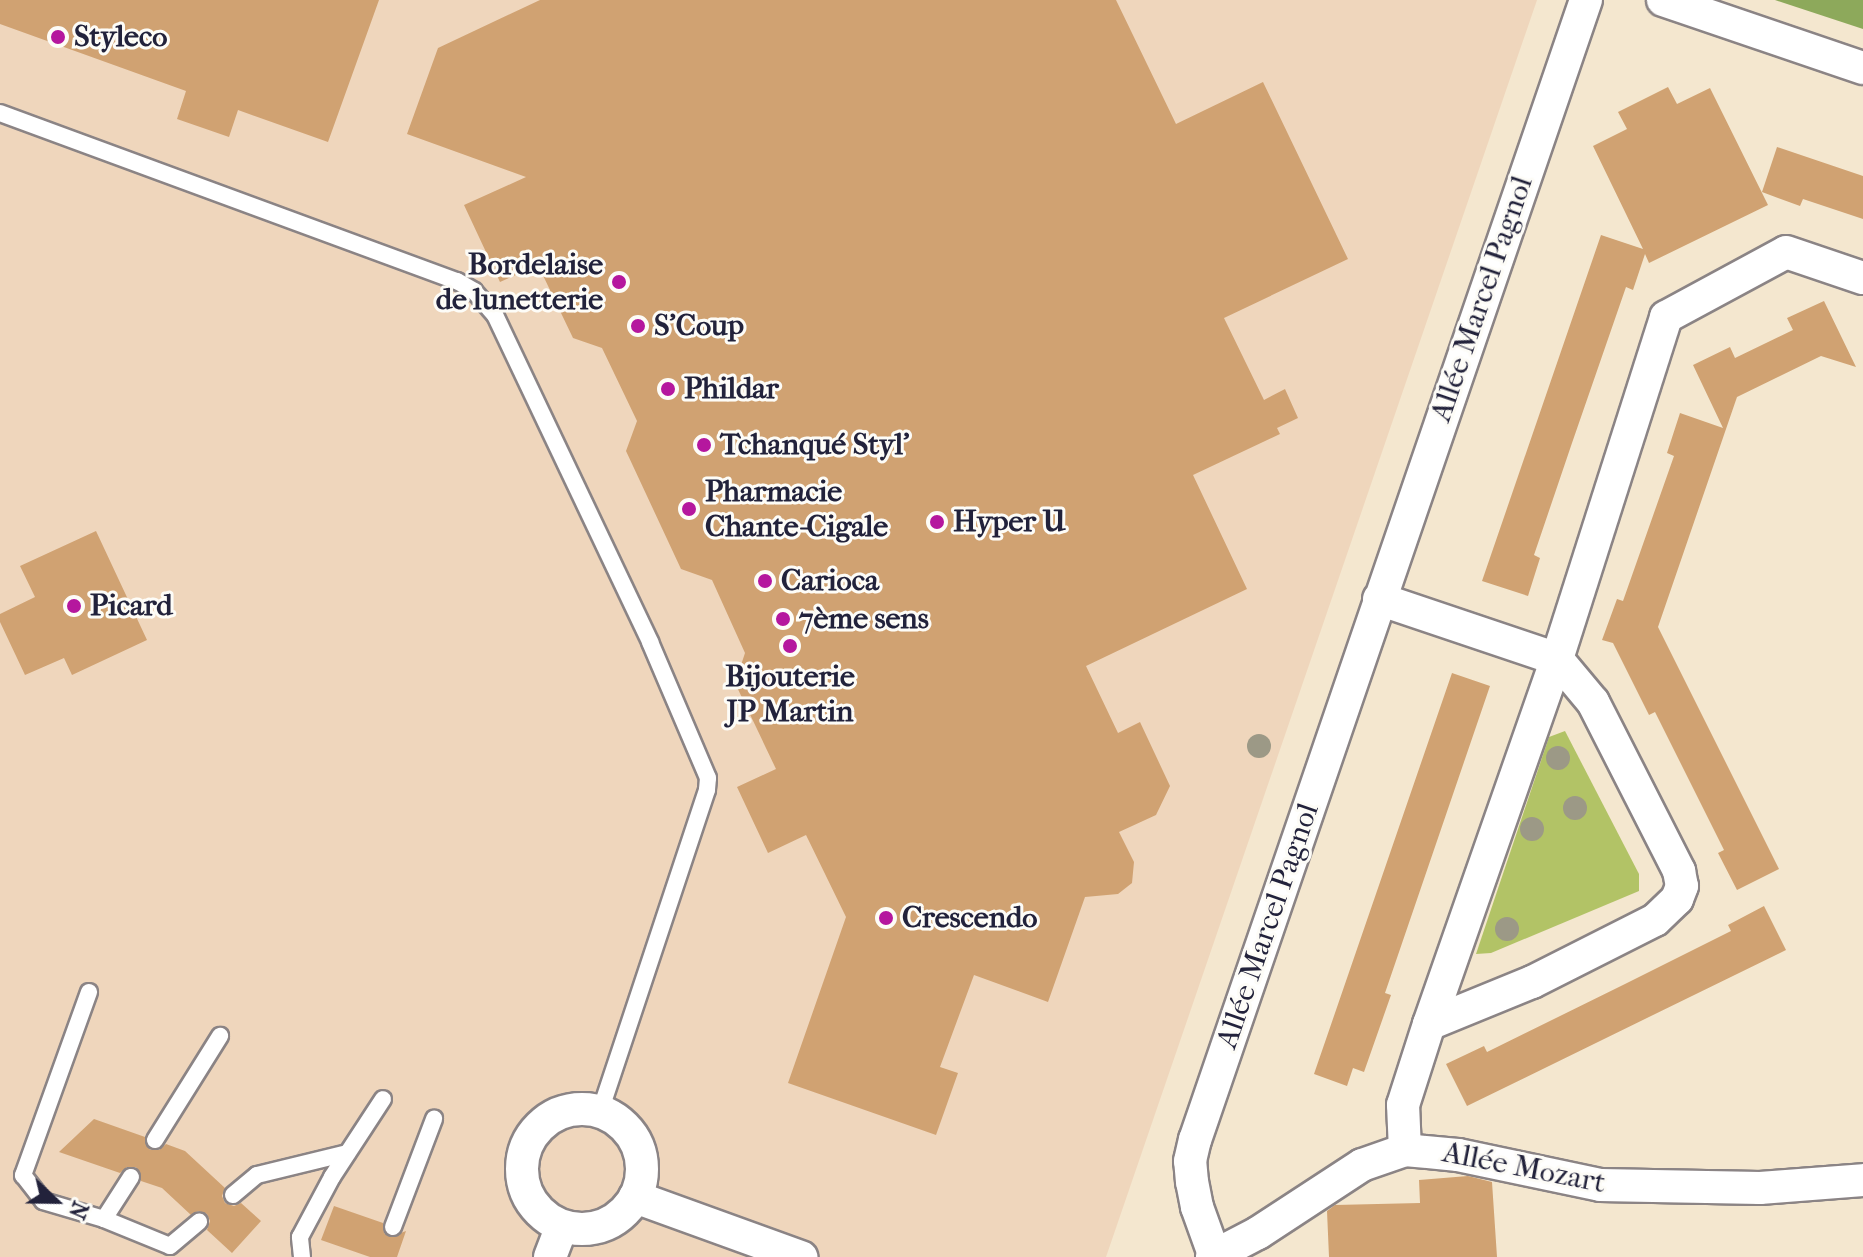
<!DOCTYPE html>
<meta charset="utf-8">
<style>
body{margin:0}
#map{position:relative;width:1863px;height:1257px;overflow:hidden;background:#f4e7cf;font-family:"IM FELL French Canon",serif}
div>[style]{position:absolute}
.built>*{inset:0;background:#efd6bc}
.green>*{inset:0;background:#b2c366}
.forest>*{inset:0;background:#8da95b}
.building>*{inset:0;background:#d0a272}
.roads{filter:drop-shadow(2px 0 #8b8485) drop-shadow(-2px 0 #8b8485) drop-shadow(0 2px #8b8485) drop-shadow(0 -2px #8b8485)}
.lane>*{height:16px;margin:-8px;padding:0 8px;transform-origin:8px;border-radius:8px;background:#fff}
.street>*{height:32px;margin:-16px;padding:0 16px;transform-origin:16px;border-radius:16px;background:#fff}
.street>.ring{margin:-16px;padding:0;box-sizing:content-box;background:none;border:32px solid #fff;border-radius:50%}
.trees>*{width:24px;height:24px;margin:-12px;border-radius:50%;background:#9c9986}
.dots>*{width:22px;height:22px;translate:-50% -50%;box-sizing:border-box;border:4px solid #fdfcf7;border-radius:50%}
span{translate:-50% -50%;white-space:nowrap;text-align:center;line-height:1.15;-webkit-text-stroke:6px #fdfcf7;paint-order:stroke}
.poi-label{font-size:30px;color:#22223b;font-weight:700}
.left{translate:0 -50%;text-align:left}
.right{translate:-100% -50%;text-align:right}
.street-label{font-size:30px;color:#22223b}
.north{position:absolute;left:16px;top:1161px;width:80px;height:80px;-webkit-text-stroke:6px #fdfcf7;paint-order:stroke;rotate:112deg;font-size:22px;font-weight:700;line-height:32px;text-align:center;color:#22223b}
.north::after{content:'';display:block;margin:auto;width:28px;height:36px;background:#22223b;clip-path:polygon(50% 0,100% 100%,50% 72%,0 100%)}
</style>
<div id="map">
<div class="built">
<div style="clip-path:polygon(0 0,1537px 0,1106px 1257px,0 1257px)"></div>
</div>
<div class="green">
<div style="clip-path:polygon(1565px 731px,1639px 874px,1639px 891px,1491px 953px,1476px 954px,1549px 737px)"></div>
</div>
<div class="forest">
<div style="clip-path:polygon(1775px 0,1863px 0,1863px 29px)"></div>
</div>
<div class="building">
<div style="clip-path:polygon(0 0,379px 0,328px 142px,238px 110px,229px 137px,177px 119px,186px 91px,0 24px)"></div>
<div style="clip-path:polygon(540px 0,1116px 0,1176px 124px,1263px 82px,1348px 259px,1224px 318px,1264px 400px,1285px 389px,1298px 418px,1277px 428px,1280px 434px,1193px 475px,1247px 589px,1086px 666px,1118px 733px,1140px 722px,1170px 786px,1156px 815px,1119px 832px,1134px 862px,1132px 883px,1118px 894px,1085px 897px,1048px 1002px,974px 975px,940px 1067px,958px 1073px,936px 1135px,788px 1083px,846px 917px,806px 835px,768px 853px,737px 787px,776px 769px,735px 683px,745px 653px,712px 580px,681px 569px,626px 451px,637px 421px,602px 348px,573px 338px,538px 265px,500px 282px,464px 205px,526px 177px,407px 134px,438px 48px)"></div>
<div style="clip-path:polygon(1668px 87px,1677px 104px,1710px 88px,1768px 205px,1649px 263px,1645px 254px,1633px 290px,1626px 287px,1572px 443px,1534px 555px,1540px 558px,1528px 596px,1482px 581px,1601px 235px,1643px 249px,1593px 146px,1627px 129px,1618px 112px)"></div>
<div style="clip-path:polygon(1777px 147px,1863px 176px,1863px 219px,1803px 199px,1800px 206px,1762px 192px)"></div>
<div style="clip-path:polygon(1824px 301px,1856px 367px,1821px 356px,1737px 397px,1658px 627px,1779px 869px,1737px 890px,1718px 853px,1724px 850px,1655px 712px,1649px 715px,1613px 643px,1602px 640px,1617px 599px,1623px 601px,1674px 456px,1667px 453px,1680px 413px,1723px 428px,1693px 365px,1730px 347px,1735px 358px,1793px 330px,1787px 318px)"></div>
<div style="clip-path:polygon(96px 531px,147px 640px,72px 675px,64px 658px,25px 675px,0 622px,0 614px,35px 597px,20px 566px)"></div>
<div style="clip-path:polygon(1452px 673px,1490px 686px,1385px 993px,1391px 995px,1364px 1072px,1353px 1068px,1347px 1086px,1314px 1074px)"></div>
<div style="clip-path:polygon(1764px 906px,1786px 950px,1467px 1106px,1446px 1064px,1484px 1046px,1487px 1052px,1625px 984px,1731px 931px,1728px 925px)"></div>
<div style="clip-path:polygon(94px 1119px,145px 1137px,150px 1150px,159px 1150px,166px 1144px,185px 1151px,225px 1188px,222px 1196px,225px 1203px,234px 1206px,241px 1203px,261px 1221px,232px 1253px,207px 1230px,210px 1221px,207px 1214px,198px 1211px,191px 1215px,162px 1188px,141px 1181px,136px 1167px,127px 1167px,120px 1173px,59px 1152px)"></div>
<div style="clip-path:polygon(1468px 1176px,1492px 1182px,1497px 1257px,1329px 1257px,1327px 1211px,1335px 1205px,1420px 1203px,1419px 1180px)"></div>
<div style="clip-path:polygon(334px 1206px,383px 1223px,384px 1233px,390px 1237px,406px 1231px,397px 1257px,370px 1257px,321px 1240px)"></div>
</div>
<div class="roads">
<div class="lane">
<div style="left:0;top:113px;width:487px;rotate:20.2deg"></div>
<div style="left:457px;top:281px;width:20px;rotate:30deg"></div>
<div style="left:474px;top:291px;width:32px;rotate:49deg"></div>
<div style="left:495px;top:315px;width:362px;rotate:64.6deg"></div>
<div style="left:650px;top:642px;width:148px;rotate:66.9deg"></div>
<div style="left:708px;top:778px;width:12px;rotate:95deg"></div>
<div style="left:707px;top:790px;width:338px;rotate:108.4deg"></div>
<div style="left:89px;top:992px;width:195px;rotate:109.8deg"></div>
<div style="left:23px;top:1175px;width:33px;rotate:52deg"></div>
<div style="left:43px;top:1201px;width:64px;rotate:16.4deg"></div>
<div style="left:104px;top:1219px;width:50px;rotate:-57.3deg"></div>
<div style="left:155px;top:1140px;width:123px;rotate:-58deg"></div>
<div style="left:233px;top:1195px;width:31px;rotate:-40deg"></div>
<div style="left:257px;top:1175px;width:93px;rotate:-13.7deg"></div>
<div style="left:104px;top:1219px;width:71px;rotate:22.2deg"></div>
<div style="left:170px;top:1246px;width:38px;rotate:-40deg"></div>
<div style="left:393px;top:1227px;width:116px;rotate:-69.2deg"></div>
<div style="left:302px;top:1257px;width:20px;rotate:-96deg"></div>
<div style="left:300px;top:1237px;width:68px;rotate:-61.9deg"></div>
<div style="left:332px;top:1177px;width:93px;rotate:-56.8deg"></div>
</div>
<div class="street">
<div style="left:1663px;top:0;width:211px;rotate:18.8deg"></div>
<div style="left:1379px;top:599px;width:188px;rotate:18.6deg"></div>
<div style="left:1557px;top:659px;width:56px;rotate:50.1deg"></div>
<div style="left:1593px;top:702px;width:190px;rotate:63deg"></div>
<div style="left:1679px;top:871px;width:15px;rotate:79deg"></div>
<div style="left:1682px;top:886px;width:14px;rotate:111deg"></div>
<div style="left:1677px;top:899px;width:30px;rotate:136deg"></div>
<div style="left:1655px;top:920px;width:138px;rotate:153.2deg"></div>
<div style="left:1532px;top:982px;width:111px;rotate:157.8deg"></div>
<div style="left:1429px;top:1024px;width:387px;rotate:-70.7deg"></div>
<div style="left:1557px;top:659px;width:359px;rotate:-72.3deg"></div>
<div style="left:1666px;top:317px;width:136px;rotate:-28.4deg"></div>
<div style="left:1786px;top:252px;width:81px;rotate:18.7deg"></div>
<div class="ring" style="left:522px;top:1109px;width:88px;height:88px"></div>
<div style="left:1405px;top:1150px;width:45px;rotate:-92.5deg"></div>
<div style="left:1403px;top:1105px;width:85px;rotate:-72.2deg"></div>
<div style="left:635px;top:1197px;width:177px;rotate:19.9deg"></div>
<div style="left:550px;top:1257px;width:33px;rotate:-69deg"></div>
<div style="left:1212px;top:1257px;width:52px;rotate:-27.6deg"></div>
<div style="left:1258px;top:1233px;width:124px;rotate:-33.2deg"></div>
<div style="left:1362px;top:1165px;width:46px;rotate:-19.2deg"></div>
<div style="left:1405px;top:1150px;width:53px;rotate:5.4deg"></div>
<div style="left:1458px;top:1155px;width:145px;rotate:11.9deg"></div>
<div style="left:1600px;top:1185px;width:160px;rotate:1.1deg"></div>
<div style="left:1760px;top:1188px;width:103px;rotate:-4.4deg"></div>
<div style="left:1215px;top:1257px;width:53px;rotate:-109.8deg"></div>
<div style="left:1197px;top:1207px;width:25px;rotate:-101deg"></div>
<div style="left:1192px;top:1182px;width:21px;rotate:-95deg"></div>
<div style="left:1190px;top:1161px;width:22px;rotate:-77deg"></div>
<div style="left:1195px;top:1140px;width:1205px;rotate:-71.07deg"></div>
</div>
</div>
<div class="trees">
<div style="left:1259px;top:746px"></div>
<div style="left:1558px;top:758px"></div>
<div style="left:1575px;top:808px"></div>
<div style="left:1532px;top:829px"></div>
<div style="left:1507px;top:929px"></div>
</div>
<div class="dots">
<div style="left:58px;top:37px;background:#b5179e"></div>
<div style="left:619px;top:282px;background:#b5179e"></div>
<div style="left:638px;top:326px;background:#b5179e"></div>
<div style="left:668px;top:389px;background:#b5179e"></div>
<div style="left:704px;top:445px;background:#b5179e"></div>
<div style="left:689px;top:509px;background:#b5179e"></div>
<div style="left:937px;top:522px;background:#b5179e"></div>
<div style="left:765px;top:581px;background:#b5179e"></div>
<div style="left:74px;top:606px;background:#b5179e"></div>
<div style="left:783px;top:619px;background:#b5179e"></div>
<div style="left:790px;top:646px;background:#b5179e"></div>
<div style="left:886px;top:918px;background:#b5179e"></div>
</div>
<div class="poi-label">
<span class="left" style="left:74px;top:37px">Styleco</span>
<span class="right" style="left:603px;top:282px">Bordelaise<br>de lunetterie</span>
<span class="left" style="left:654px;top:326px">S’Coup</span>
<span class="left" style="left:684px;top:389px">Phildar</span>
<span class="left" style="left:720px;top:445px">Tchanqué Styl’</span>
<span class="left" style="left:705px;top:509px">Pharmacie<br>Chante-Cigale</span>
<span class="left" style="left:953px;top:522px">Hyper U</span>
<span class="left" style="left:781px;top:581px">Carioca</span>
<span class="left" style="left:90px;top:606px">Picard</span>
<span class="left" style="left:799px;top:619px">7ème sens</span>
<span style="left:790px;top:694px">Bijouterie<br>JP Martin</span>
<span class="left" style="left:902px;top:918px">Crescendo</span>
</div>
<div class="street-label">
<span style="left:1482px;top:299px;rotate:-71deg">Allée Marcel Pagnol</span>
<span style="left:1268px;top:926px;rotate:-71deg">Allée Marcel Pagnol</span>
<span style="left:1524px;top:1168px;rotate:11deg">Allée Mozart</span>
</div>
<div class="north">N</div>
</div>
